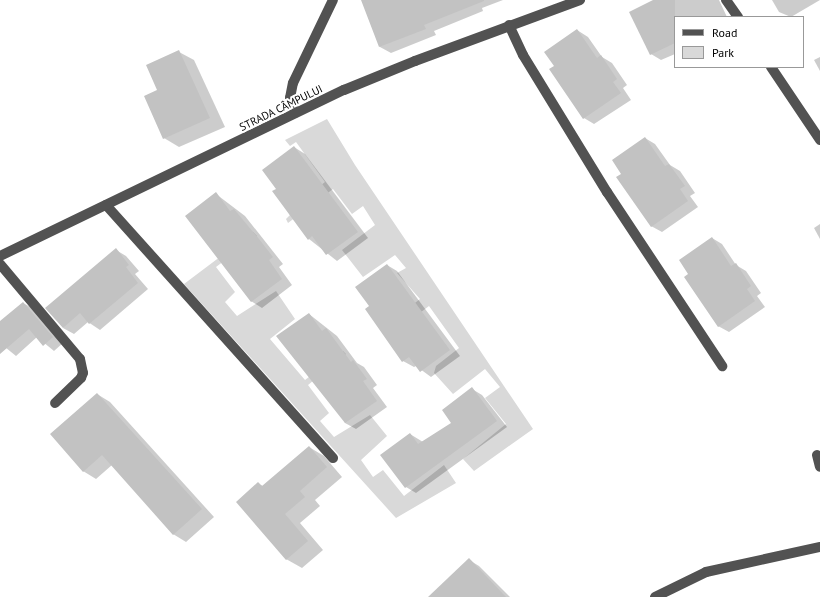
<!DOCTYPE html>
<meta charset="utf-8">
<style>
body{margin:0}
#map{position:relative;width:820px;height:597px;overflow:hidden;background:#fff;font-family:"PT Sans",sans-serif}
div>[style]{position:absolute}
.green>*{inset:0;background:#d9d9d9}
.shadow>*{inset:0;background:#0003}
.building>*{inset:0;background:#c2c2c2}
.minor>*{height:10px;margin:-5px;padding:0 5px;transform-origin:5px;border-radius:5px;background:#525252}
span{translate:-50% -50%;white-space:nowrap;text-align:center;line-height:1.15;-webkit-text-stroke:4px #fff;paint-order:stroke}
.street-label{font-size:11px;color:#000}
.legend{position:absolute;left:674px;top:16px;width:130px;height:52px;box-sizing:border-box;background:#fff;border:1px solid #999;margin:0;padding:5px 7px;list-style:none;font-size:12px;color:#000}
.legend li{display:flex;align-items:center;gap:8px;height:20px}
.legend b{width:20px;border:1px solid #999}
</style>
<div id="map">
<div class="green">
<div style="clip-path:polygon(327px 119px,355px 165px,533px 429px,474px 471px,463px 459px,506px 424px,485px 398px,500px 387px,485px 369px,453px 394px,434px 373px,436px 366px,459px 348px,429px 306px,387px 338px,380px 330px,420px 299px,397px 273px,406px 268px,395px 255px,363px 277px,342px 250px,375px 225px,363px 206px,352px 214px,333px 189px,288px 223px,286px 219px,290px 215px,288px 211px,325px 182px,296px 142px,290px 146px,285px 140px)"></div>
<div style="clip-path:polygon(253px 232px,257px 236px,216px 267px,235px 292px,225px 302px,237px 316px,276px 291px,295px 319px,270px 339px,305px 380px,343px 351px,346px 354px,308px 385px,329px 413px,320px 421px,334px 437px,370px 415px,387px 436px,361px 460px,373px 477px,383px 470px,404px 496px,444px 465px,456px 483px,396px 518px,184px 284px)"></div>
</div>
<div class="shadow">
<div style="clip-path:polygon(362px 0,503px 0,482px 8px,483px 11px,434px 31px,436px 35px,391px 53px,380px 47px)"></div>
<div style="clip-path:polygon(655px 0,719px 0,727px 17px,675px 17px,675px 54px,661px 60px,651px 54px)"></div>
<div style="clip-path:polygon(772px 0,820px 0,791px 17px,779px 12px)"></div>
<div style="clip-path:polygon(577px 30px,588px 37px,602px 57px,612px 63px,627px 85px,623px 88px,631px 100px,594px 124px,584px 118px,555px 66px)"></div>
<div style="clip-path:polygon(179px 52px,194px 60px,225px 127px,179px 147px,164px 138px,158px 90px)"></div>
<div style="clip-path:polygon(820px 57px,820px 71px,814px 60px)"></div>
<div style="clip-path:polygon(645px 138px,655px 144px,670px 165px,680px 171px,695px 193px,690px 196px,698px 207px,662px 232px,651px 226px,623px 174px)"></div>
<div style="clip-path:polygon(294px 147px,305px 154px,368px 238px,337px 261px,309px 239px,277px 189px)"></div>
<div style="clip-path:polygon(216px 194px,245px 216px,283px 264px,279px 267px,292px 285px,262px 308px,251px 301px)"></div>
<div style="clip-path:polygon(820px 224px,820px 239px,814px 228px)"></div>
<div style="clip-path:polygon(712px 238px,722px 244px,736px 265px,746px 271px,761px 293px,757px 296px,765px 307px,729px 332px,718px 326px)"></div>
<div style="clip-path:polygon(116px 250px,126px 256px,139px 271px,135px 274px,148px 289px,100px 330px,88px 322px,74px 334px,63px 328px)"></div>
<div style="clip-path:polygon(387px 265px,397px 271px,460px 356px,431px 377px,416px 366px,414px 367px,403px 361px,366px 309px,370px 306px)"></div>
<div style="clip-path:polygon(23px 303px,34px 309px,63px 343px,54px 351px,37px 337px,16px 356px,0 343px,0 322px)"></div>
<div style="clip-path:polygon(309px 314px,337px 336px,357px 363px,364px 367px,377px 385px,373px 388px,387px 407px,356px 429px,345px 423px)"></div>
<div style="clip-path:polygon(472px 389px,482px 395px,507px 427px,416px 493px,406px 487px,410px 434px,423px 442px,453px 423px)"></div>
<div style="clip-path:polygon(97px 394px,110px 402px,214px 517px,186px 542px,173px 534px,112px 465px,96px 479px,83px 471px)"></div>
<div style="clip-path:polygon(309px 447px,324px 456px,342px 477px,315px 500px,320px 506px,300px 523px,323px 550px,302px 568px,286px 559px,258px 484px,263px 486px)"></div>
<div style="clip-path:polygon(469px 560px,479px 566px,510px 597px,440px 597px)"></div>
</div>
<div class="building">
<div style="clip-path:polygon(361px 0,484px 0,484px 1px,424px 25px,426px 29px,379px 47px)"></div>
<div style="clip-path:polygon(653px 0,675px 0,675px 43px,650px 55px,629px 12px)"></div>
<div style="clip-path:polygon(577px 29px,597px 58px,601px 55px,617px 79px,613px 82px,621px 93px,583px 119px,549px 69px,554px 66px,544px 52px)"></div>
<div style="clip-path:polygon(179px 50px,210px 118px,163px 139px,144px 96px,157px 90px,146px 65px)"></div>
<div style="clip-path:polygon(645px 137px,665px 166px,669px 164px,685px 186px,680px 189px,688px 201px,651px 227px,616px 177px,621px 174px,612px 160px)"></div>
<div style="clip-path:polygon(294px 146px,358px 232px,326px 255px,312px 236px,308px 240px,286px 210px,272px 191px,276px 189px,262px 170px)"></div>
<div style="clip-path:polygon(216px 192px,230px 211px,234px 209px,259px 239px,273px 257px,269px 260px,282px 279px,251px 302px,185px 216px)"></div>
<div style="clip-path:polygon(712px 237px,731px 266px,736px 263px,751px 286px,747px 289px,755px 301px,718px 327px,684px 277px,688px 274px,679px 260px)"></div>
<div style="clip-path:polygon(116px 248px,129px 265px,126px 267px,138px 283px,89px 324px,80px 313px,63px 328px,45px 308px)"></div>
<div style="clip-path:polygon(387px 264px,450px 350px,420px 372px,409px 357px,402px 362px,365px 309px,369px 306px,355px 287px)"></div>
<div style="clip-path:polygon(23px 302px,53px 337px,43px 346px,29px 329px,0 354px,0 321px)"></div>
<div style="clip-path:polygon(309px 313px,322px 331px,326px 328px,351px 362px,353px 360px,367px 379px,363px 381px,377px 401px,345px 423px,276px 336px)"></div>
<div style="clip-path:polygon(472px 387px,497px 421px,405px 488px,380px 455px,410px 433px,418px 444px,451px 423px,442px 410px)"></div>
<div style="clip-path:polygon(97px 393px,202px 509px,173px 535px,102px 455px,83px 472px,50px 434px)"></div>
<div style="clip-path:polygon(309px 446px,327px 467px,300px 491px,305px 497px,285px 514px,308px 541px,286px 560px,236px 502px,258px 482px,262px 486px)"></div>
<div style="clip-path:polygon(469px 558px,506px 597px,428px 597px)"></div>
</div>
<div class="minor">
<div style="left:726px;top:0;width:21px;rotate:55deg"></div>
<div style="left:509px;top:25px;width:33px;rotate:65deg"></div>
<div style="left:523px;top:55px;width:161px;rotate:58.5deg"></div>
<div style="left:607px;top:192px;width:209px;rotate:56.5deg"></div>
<div style="left:771px;top:67px;width:88px;rotate:56.1deg"></div>
<div style="left:295px;top:113px;width:16px;rotate:-108deg"></div>
<div style="left:290px;top:98px;width:15px;rotate:-79deg"></div>
<div style="left:293px;top:83px;width:92px;rotate:-64.3deg"></div>
<div style="left:106px;top:205px;width:340px;rotate:48.1deg"></div>
<div style="left:0;top:256px;width:382px;rotate:-25.8deg"></div>
<div style="left:344px;top:90px;width:77px;rotate:-22.2deg"></div>
<div style="left:415px;top:61px;width:176px;rotate:-20.3deg"></div>
<div style="left:0;top:264px;width:124px;rotate:49.9deg"></div>
<div style="left:80px;top:359px;width:14px;rotate:78deg"></div>
<div style="left:83px;top:373px;width:5px;rotate:112deg"></div>
<div style="left:81px;top:378px;width:36px;rotate:136deg"></div>
<div style="left:817px;top:455px;width:12px;rotate:76deg"></div>
<div style="left:655px;top:597px;width:57px;rotate:-26.1deg"></div>
<div style="left:706px;top:572px;width:117px;rotate:-12.4deg"></div>
</div>
<div class="street-label">
<span style="left:281px;top:108px;rotate:-26deg">STRADA CÂMPULUI</span>
</div>
<ul class="legend">
<li><b style="height:5px;background:#525252"></b>Road</li>
<li><b style="height:11px;background:#d9d9d9"></b>Park</li>
</ul>
</div>
